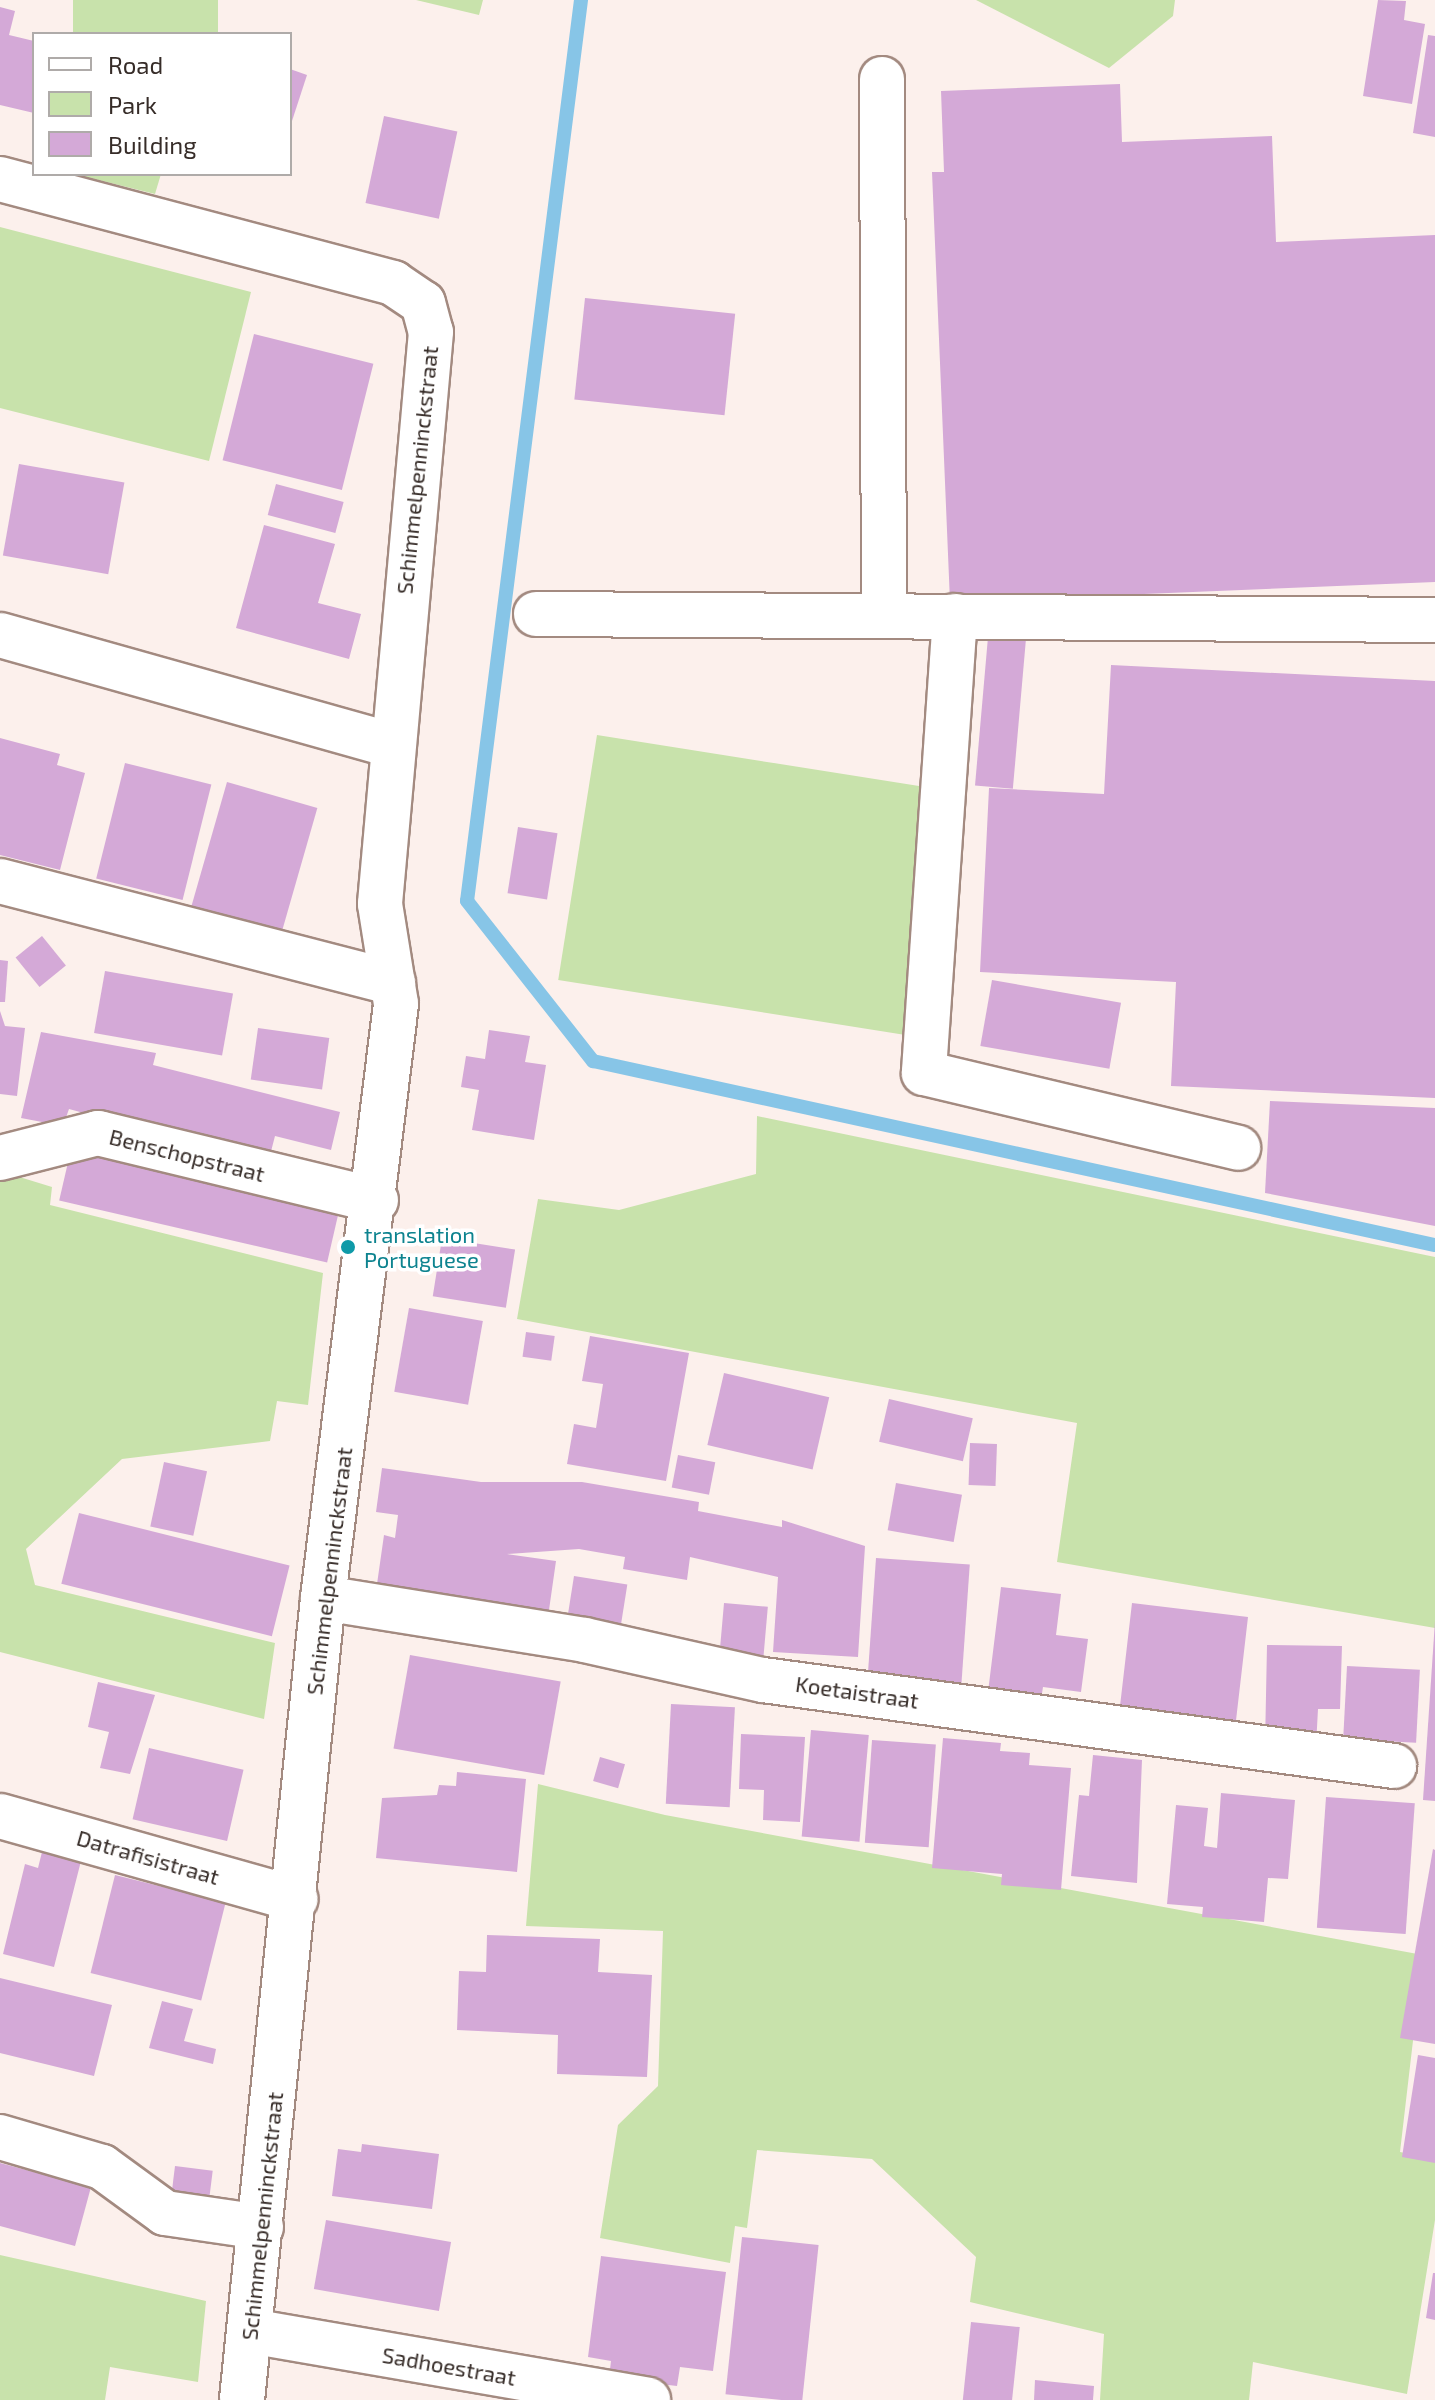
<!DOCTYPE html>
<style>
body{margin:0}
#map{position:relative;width:1435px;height:2400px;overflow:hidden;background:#fcf0ec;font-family:"Exo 2",sans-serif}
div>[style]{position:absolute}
.green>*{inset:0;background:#c8e2ab;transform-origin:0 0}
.stream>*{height:14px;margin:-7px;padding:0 7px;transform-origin:7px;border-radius:7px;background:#87c5e7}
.building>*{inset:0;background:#d4a9d7;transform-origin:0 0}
.roads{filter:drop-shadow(2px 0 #a38a80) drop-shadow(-2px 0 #a38a80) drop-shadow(0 2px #a38a80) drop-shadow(0 -2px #a38a80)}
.minor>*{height:44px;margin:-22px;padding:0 22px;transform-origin:22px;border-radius:22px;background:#fff}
.dots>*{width:22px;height:22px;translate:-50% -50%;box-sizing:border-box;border:4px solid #fff;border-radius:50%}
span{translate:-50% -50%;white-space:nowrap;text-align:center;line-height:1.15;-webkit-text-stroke:7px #fff;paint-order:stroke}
.street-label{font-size:22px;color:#362c28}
.culture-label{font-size:22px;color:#0d838f}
.left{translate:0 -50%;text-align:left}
.legend{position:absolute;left:32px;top:32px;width:260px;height:144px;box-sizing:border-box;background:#fff;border:2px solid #afaba9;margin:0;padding:10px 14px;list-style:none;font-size:24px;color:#362c28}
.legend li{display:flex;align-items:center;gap:16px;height:40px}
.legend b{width:40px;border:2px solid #afaba9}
</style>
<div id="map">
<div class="green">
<div style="left:73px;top:0;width:145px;height:35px"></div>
<div style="clip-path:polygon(416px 0,483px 0,479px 15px)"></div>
<div style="clip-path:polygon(976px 0,1175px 0,1173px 16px,1109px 68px)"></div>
<div style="clip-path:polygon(74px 174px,161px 174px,155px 194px)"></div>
<div style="clip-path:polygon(0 227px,251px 292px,209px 461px,0 408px)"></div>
<div style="left:597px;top:735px;width:358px;height:248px;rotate:9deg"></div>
<div style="clip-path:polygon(757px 1116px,1435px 1257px,1435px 1628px,1057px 1562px,1077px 1423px,517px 1319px,538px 1199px,619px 1210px,756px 1174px)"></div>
<div style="clip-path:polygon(0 1171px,52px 1187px,50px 1205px,323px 1273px,308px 1405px,277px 1401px,270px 1441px,122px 1459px,26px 1549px,35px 1585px,275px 1643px,264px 1719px,0 1652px)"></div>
<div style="clip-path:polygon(538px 1784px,665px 1815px,1423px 1955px,1400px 2152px,1435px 2159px,1435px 2220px,1407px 2394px,1253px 2362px,1249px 2400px,1100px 2400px,1104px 2334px,970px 2302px,976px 2257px,872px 2159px,757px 2150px,747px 2228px,735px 2226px,730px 2263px,600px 2238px,618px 2125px,658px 2086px,663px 1931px,526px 1926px)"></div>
<div style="clip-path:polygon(0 2255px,206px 2301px,198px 2382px,110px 2367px,105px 2400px,0 2400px)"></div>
</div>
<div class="stream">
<div style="left:581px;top:0;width:908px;rotate:97.21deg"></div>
<div style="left:467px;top:901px;width:204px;rotate:51.8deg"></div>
<div style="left:593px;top:1061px;width:862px;rotate:12.33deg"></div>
</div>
<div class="building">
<div style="clip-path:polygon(1378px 0,1406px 1px,1404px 20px,1425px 24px,1412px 104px,1363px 96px)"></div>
<div style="clip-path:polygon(0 7px,15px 11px,9px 35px,34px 41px,34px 113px,0 105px)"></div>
<div style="clip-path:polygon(1428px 35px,1435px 36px,1435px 137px,1413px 133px)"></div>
<div style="clip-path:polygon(290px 69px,307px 75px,291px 124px,290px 124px)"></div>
<div style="clip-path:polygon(1120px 84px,1122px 142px,1272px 136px,1276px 242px,1435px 235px,1435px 582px,950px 602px,932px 172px,944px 172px,941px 91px)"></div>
<div style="left:384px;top:116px;width:75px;height:89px;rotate:12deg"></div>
<div style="left:585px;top:298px;width:151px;height:102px;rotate:6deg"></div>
<div style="left:254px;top:334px;width:123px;height:130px;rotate:14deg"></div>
<div style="left:19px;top:464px;width:107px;height:93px;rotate:10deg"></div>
<div style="left:276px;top:484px;width:70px;height:32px;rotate:15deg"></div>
<div style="clip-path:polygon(264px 525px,335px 544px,318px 603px,361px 614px,349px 659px,236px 628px)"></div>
<div style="left:988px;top:637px;width:38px;height:149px;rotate:5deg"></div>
<div style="clip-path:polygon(1111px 665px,1435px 681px,1435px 1098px,1171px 1086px,1176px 982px,980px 972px,989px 788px,1104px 794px)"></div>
<div style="clip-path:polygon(0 738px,60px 754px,57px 765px,85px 773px,60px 870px,0 855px)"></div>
<div style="left:125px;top:763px;width:89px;height:119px;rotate:14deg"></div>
<div style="left:227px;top:782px;width:94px;height:131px;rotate:16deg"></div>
<div style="left:518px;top:827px;width:40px;height:67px;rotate:9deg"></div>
<div style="left:42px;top:936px;width:38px;height:34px;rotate:51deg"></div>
<div style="clip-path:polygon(0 960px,8px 961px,5px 1002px,0 1002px)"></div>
<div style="left:105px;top:971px;width:130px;height:63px;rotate:10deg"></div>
<div style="left:992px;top:980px;width:131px;height:67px;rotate:10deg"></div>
<div style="clip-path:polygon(0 1011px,5px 1026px,25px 1028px,17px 1096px,0 1094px)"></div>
<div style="left:258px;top:1028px;width:72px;height:52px;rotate:8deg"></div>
<div style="clip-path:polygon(489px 1030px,530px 1036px,525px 1062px,546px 1065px,534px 1140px,472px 1130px,479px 1090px,461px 1087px,466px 1056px,485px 1059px)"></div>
<div style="clip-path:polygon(41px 1032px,156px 1053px,153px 1065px,340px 1112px,331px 1150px,275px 1136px,268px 1163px,69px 1109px,63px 1126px,21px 1118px)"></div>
<div style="clip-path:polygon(1270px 1101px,1435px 1108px,1435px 1226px,1265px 1193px)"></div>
<div style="left:72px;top:1145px;width:275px;height:57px;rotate:13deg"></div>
<div style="left:442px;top:1238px;width:74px;height:59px;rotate:9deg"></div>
<div style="left:409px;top:1308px;width:75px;height:85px;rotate:10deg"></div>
<div style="left:526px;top:1332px;width:29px;height:25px;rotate:8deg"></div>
<div style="clip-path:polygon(590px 1336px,689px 1353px,666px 1481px,567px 1464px,574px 1424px,596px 1428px,603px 1384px,582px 1381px)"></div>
<div style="left:724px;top:1373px;width:108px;height:74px;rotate:13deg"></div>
<div style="left:889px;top:1399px;width:86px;height:44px;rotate:13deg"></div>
<div style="left:970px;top:1443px;width:27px;height:42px;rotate:2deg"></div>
<div style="left:678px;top:1455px;width:38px;height:33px;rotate:11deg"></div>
<div style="left:164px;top:1462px;width:44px;height:66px;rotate:12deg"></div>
<div style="clip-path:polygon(382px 1468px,481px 1482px,582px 1482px,699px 1502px,698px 1511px,782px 1527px,782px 1520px,865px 1546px,858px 1657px,773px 1652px,778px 1577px,690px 1557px,687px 1580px,623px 1569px,625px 1557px,579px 1549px,507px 1554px,556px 1561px,548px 1617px,376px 1591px,384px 1535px,395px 1538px,398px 1515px,376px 1512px)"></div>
<div style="left:896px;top:1483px;width:67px;height:48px;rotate:10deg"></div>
<div style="left:79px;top:1513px;width:217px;height:73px;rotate:14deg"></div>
<div style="left:876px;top:1558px;width:94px;height:128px;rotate:4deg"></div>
<div style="left:574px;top:1576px;width:54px;height:50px;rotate:9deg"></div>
<div style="clip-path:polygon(1001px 1587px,1061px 1594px,1056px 1635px,1088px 1639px,1081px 1692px,1043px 1687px,1040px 1706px,987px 1700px)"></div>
<div style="left:724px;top:1603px;width:44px;height:51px;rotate:5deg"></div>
<div style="clip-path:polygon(1132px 1603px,1248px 1617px,1235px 1729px,1164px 1721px,1165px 1711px,1120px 1706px)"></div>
<div style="clip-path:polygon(1435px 1621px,1435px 1801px,1423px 1800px)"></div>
<div style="clip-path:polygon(1267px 1645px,1342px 1646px,1340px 1709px,1318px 1709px,1316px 1746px,1265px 1745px)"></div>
<div style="left:410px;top:1655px;width:153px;height:95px;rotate:10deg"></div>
<div style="left:1347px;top:1666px;width:73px;height:73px;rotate:3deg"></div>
<div style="clip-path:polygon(98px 1682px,155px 1695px,130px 1774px,100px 1768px,109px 1732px,88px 1727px)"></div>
<div style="left:671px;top:1704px;width:64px;height:100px;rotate:3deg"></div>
<div style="left:811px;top:1730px;width:58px;height:107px;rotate:5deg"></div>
<div style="clip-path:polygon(741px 1734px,805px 1737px,800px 1822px,763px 1820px,764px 1790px,739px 1789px)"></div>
<div style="clip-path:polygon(943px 1738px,1001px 1743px,1000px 1751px,1030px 1753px,1029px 1765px,1071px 1768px,1061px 1890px,1001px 1885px,1002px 1874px,932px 1868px)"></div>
<div style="left:872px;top:1740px;width:64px;height:103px;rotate:4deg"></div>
<div style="left:149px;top:1748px;width:97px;height:73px;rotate:13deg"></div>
<div style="clip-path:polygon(1093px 1755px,1142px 1760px,1137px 1883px,1071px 1876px,1079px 1795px,1089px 1796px)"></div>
<div style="left:600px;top:1757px;width:26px;height:25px;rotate:16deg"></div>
<div style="clip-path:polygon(457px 1772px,526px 1779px,517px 1872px,376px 1858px,382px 1798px,437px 1795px,439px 1785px,456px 1786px)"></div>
<div style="clip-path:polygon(1221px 1793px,1295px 1800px,1288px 1879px,1268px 1878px,1264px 1922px,1202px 1917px,1203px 1907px,1167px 1904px,1176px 1805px,1208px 1808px,1204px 1846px,1217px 1848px)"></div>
<div style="left:1326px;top:1797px;width:89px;height:131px;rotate:4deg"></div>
<div style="clip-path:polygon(1433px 1849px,1435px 1850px,1435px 2044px,1400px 2038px)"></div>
<div style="clip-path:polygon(42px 1852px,81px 1861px,54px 1967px,3px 1954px,25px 1864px,38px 1868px)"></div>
<div style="left:115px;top:1875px;width:114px;height:101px;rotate:14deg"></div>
<div style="clip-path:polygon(487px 1935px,600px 1939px,598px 1972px,652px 1975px,647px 2077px,557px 2074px,558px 2035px,457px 2030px,459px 1971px,486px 1972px)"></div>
<div style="clip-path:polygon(0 1978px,112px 2005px,94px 2076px,0 2053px)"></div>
<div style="clip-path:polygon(162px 2001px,193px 2009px,184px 2041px,216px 2049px,213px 2064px,149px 2048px)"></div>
<div style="clip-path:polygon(1418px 2055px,1435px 2058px,1435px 2163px,1402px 2157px)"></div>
<div style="clip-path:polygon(362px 2144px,439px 2154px,432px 2209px,332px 2196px,338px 2149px,361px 2152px)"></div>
<div style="clip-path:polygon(0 2163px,91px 2187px,75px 2246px,0 2226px)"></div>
<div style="left:175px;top:2166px;width:38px;height:38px;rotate:7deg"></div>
<div style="left:326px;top:2220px;width:127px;height:70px;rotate:10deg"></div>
<div style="left:742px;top:2237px;width:77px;height:158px;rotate:6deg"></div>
<div style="clip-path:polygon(601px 2256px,726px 2272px,713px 2371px,680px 2367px,677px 2386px,609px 2378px,611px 2361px,588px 2357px)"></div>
<div style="clip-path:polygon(1433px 2273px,1435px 2273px,1435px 2320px,1426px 2318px)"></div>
<div style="left:971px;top:2322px;width:49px;height:79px;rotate:6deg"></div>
<div style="clip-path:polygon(1035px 2380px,1094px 2386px,1093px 2400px,1034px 2400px)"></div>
</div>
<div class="roads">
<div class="minor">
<div style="left:882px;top:79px;width:537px;rotate:89.79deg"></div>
<div style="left:0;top:179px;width:407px;rotate:14.8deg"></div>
<div style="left:393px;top:283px;width:36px;rotate:34deg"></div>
<div style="left:423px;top:303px;width:30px;rotate:75deg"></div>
<div style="left:431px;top:332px;width:574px;rotate:95.1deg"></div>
<div style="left:380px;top:904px;width:101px;rotate:80.9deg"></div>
<div style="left:396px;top:1004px;width:598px;rotate:97.01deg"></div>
<div style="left:323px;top:1598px;width:806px;rotate:95.77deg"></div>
<div style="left:536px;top:614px;width:899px;rotate:0.38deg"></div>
<div style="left:955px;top:616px;width:458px;rotate:93.9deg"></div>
<div style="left:924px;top:1073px;width:323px;rotate:13.4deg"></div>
<div style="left:0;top:635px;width:404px;rotate:15.7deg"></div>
<div style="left:0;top:881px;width:406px;rotate:14.5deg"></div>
<div style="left:0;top:1158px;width:101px;rotate:-14.3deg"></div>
<div style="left:98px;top:1133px;width:286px;rotate:13.6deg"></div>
<div style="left:323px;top:1598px;width:265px;rotate:9.1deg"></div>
<div style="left:585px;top:1640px;width:182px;rotate:12.7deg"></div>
<div style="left:763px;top:1680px;width:637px;rotate:7.76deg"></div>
<div style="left:0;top:1816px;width:307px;rotate:15.7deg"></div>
<div style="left:0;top:2137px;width:106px;rotate:16.4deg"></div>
<div style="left:102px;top:2167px;width:78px;rotate:36.1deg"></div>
<div style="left:165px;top:2213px;width:97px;rotate:8.3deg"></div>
<div style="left:250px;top:2331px;width:404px;rotate:9.8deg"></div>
</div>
</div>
<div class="dots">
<div style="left:348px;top:1247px;background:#0f9aa8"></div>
</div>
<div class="street-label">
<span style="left:417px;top:470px;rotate:-84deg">Schimmelpenninckstraat</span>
<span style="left:187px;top:1155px;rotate:14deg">Benschopstraat</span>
<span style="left:329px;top:1571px;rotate:-83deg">Schimmelpenninckstraat</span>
<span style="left:857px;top:1692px;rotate:8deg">Koetaistraat</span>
<span style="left:148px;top:1857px;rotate:16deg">Datrafisistraat</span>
<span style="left:262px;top:2216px;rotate:-84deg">Schimmelpenninckstraat</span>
<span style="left:449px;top:2366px;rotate:10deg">Sadhoestraat</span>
</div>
<div class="culture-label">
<span class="left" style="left:364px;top:1247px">translation<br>Portuguese</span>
</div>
<ul class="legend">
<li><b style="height:10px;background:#fff"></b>Road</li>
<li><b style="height:22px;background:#c8e2ab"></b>Park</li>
<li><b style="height:22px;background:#d4a9d7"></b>Building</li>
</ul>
</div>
